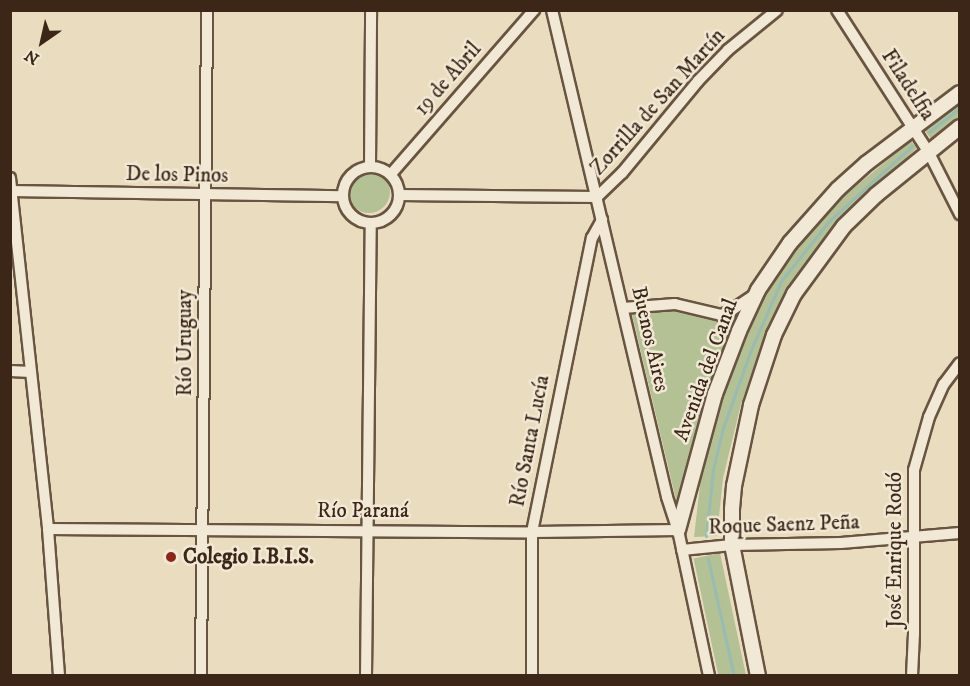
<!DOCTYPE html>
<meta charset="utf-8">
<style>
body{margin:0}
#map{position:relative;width:970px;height:686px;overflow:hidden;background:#eadcbe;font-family:"IM FELL DW Pica",serif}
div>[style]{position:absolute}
.green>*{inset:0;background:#b4c194;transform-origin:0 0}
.round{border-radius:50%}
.stream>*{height:3px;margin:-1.5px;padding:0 1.5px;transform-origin:1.5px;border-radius:1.5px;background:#98bcb2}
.roads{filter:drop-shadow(2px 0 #685441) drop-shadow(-2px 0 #685441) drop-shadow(0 2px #685441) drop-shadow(0 -2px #685441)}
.minor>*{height:10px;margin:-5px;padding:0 5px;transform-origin:5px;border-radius:5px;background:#f1e8d5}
.minor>.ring{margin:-5px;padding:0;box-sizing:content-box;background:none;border:10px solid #f1e8d5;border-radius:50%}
.tertiary>*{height:14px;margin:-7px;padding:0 7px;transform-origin:7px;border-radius:7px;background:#f1e8d5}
.dots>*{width:16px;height:16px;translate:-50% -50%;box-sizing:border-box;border:3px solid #f1e8d5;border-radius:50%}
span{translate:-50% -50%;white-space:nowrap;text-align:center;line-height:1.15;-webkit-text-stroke:5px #f1e8d5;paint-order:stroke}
.street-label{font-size:21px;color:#3c2617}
.poi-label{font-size:21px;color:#3c2617;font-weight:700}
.left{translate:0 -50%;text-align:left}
.frame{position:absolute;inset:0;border:12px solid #3c2617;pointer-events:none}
.north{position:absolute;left:12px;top:12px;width:60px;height:60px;-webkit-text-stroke:4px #f1e8d5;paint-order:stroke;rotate:214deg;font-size:16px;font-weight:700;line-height:24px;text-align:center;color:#3c2617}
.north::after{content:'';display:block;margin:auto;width:21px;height:27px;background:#3c2617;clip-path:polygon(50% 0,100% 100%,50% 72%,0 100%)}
</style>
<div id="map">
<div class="green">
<div style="clip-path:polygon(959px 104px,959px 117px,931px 139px,925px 131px)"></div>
<div style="clip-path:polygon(911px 141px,917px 148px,837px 224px,789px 286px,762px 343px,741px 404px,723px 478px,717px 536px,694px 537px,701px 477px,714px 423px,741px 347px,771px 279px,824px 212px)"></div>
<div class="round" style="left:348px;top:171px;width:42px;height:42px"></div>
<div style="clip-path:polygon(679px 306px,730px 327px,701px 411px,677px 504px,631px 310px)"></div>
<div style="left:720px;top:553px;width:125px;height:27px;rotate:78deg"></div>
</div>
<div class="stream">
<div style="left:929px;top:132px;width:39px;rotate:-38deg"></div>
<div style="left:706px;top:536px;width:67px;rotate:-84deg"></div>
<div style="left:713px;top:469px;width:42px;rotate:-76.3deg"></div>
<div style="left:723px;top:428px;width:81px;rotate:-70.4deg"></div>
<div style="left:750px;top:352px;width:77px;rotate:-66.4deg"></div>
<div style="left:781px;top:281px;width:77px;rotate:-51.3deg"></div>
<div style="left:829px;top:221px;width:112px;rotate:-42.1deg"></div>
<div style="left:708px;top:559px;width:120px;rotate:77.5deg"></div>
</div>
<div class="roads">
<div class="minor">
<div style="left:552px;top:10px;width:500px;rotate:76.71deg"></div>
<div style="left:667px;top:497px;width:35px;rotate:72deg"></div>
<div style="left:678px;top:530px;width:149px;rotate:78deg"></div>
<div style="left:837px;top:10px;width:168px;rotate:57.2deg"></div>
<div style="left:928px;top:151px;width:71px;rotate:63.1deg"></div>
<div style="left:370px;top:167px;width:157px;rotate:-89.6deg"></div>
<div class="ring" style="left:343px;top:167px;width:46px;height:46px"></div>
<div style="left:391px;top:174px;width:218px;rotate:-48.9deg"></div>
<div style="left:10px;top:178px;width:353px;rotate:83.8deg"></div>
<div style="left:48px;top:529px;width:147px;rotate:85.7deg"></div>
<div style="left:10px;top:191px;width:333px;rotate:0.9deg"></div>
<div style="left:399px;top:195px;width:198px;rotate:0.6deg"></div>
<div style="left:597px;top:197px;width:35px;rotate:-44deg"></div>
<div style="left:622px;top:173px;width:119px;rotate:-50.4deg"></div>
<div style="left:698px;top:81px;width:43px;rotate:-45.9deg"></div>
<div style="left:728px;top:50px;width:63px;rotate:-39.2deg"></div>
<div style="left:623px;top:308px;width:52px;rotate:-4.4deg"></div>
<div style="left:675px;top:304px;width:47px;rotate:13.4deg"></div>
<div style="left:721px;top:315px;width:9px;rotate:-21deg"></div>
<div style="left:729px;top:312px;width:32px;rotate:-34deg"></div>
<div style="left:10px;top:371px;width:21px;rotate:3deg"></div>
<div style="left:48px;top:529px;width:484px;rotate:0.4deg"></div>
<div style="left:532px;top:532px;width:146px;rotate:-0.8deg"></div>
<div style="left:682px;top:550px;width:50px;rotate:-5.7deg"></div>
<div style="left:732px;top:545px;width:109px;rotate:-1.1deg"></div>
<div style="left:841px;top:543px;width:119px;rotate:-4.8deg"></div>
<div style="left:201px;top:676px;width:666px;rotate:-89.48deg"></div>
<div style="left:366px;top:676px;width:453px;rotate:-89.4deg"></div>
<div style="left:532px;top:676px;width:144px;rotate:-90deg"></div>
<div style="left:532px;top:532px;width:300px;rotate:-78.5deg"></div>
<div style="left:592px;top:238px;width:21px;rotate:-61deg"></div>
<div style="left:912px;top:676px;width:42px;rotate:-87.3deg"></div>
<div style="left:914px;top:634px;width:164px;rotate:-90deg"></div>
<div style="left:914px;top:470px;width:55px;rotate:-74.2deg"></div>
<div style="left:929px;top:417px;width:36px;rotate:-66deg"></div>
<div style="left:944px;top:384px;width:26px;rotate:-53deg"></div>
</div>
<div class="tertiary">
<div style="left:678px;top:530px;width:141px;rotate:-74.8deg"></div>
<div style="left:715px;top:394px;width:67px;rotate:-69.1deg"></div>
<div style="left:739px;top:331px;width:45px;rotate:-65.1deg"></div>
<div style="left:758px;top:290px;width:57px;rotate:-55.8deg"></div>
<div style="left:790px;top:243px;width:72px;rotate:-48.4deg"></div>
<div style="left:838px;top:189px;width:39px;rotate:-42deg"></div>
<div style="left:867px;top:163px;width:116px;rotate:-37deg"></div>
<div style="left:758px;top:676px;width:134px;rotate:-101.2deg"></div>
<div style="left:732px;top:545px;width:36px;rotate:-90deg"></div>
<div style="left:732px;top:509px;width:23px;rotate:-85deg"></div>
<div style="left:734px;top:486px;width:83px;rotate:-78.1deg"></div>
<div style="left:751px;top:405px;width:74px;rotate:-71.8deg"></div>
<div style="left:774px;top:335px;width:46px;rotate:-64deg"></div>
<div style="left:794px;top:294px;width:84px;rotate:-53.7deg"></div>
<div style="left:844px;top:226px;width:45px;rotate:-44.1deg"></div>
<div style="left:876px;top:195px;width:108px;rotate:-39deg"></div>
</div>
</div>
<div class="dots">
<div style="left:171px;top:557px;background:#8f2418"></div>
</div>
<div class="street-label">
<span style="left:448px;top:79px;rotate:-49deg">19 de Abril</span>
<span style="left:908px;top:85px;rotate:57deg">Filadelfia</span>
<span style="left:658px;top:102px;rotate:-48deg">Zorrilla de San Martín</span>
<span style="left:177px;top:175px;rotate:1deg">De los Pinos</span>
<span style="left:650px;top:339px;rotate:77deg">Buenos Aires</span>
<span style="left:185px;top:343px;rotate:-90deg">Río Uruguay</span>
<span style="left:706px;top:370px;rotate:-70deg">Avenida del Canal</span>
<span style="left:530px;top:441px;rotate:-79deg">Río Santa Lucía</span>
<span style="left:363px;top:511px">Río Paraná</span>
<span style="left:784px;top:525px;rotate:-2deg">Roque Saenz Peña</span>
<span style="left:895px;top:550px;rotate:-90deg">José Enrique Rodó</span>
</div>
<div class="poi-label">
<span class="left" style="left:183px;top:557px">Colegio I.B.I.S.</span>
</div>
<div class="frame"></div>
<div class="north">N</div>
</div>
